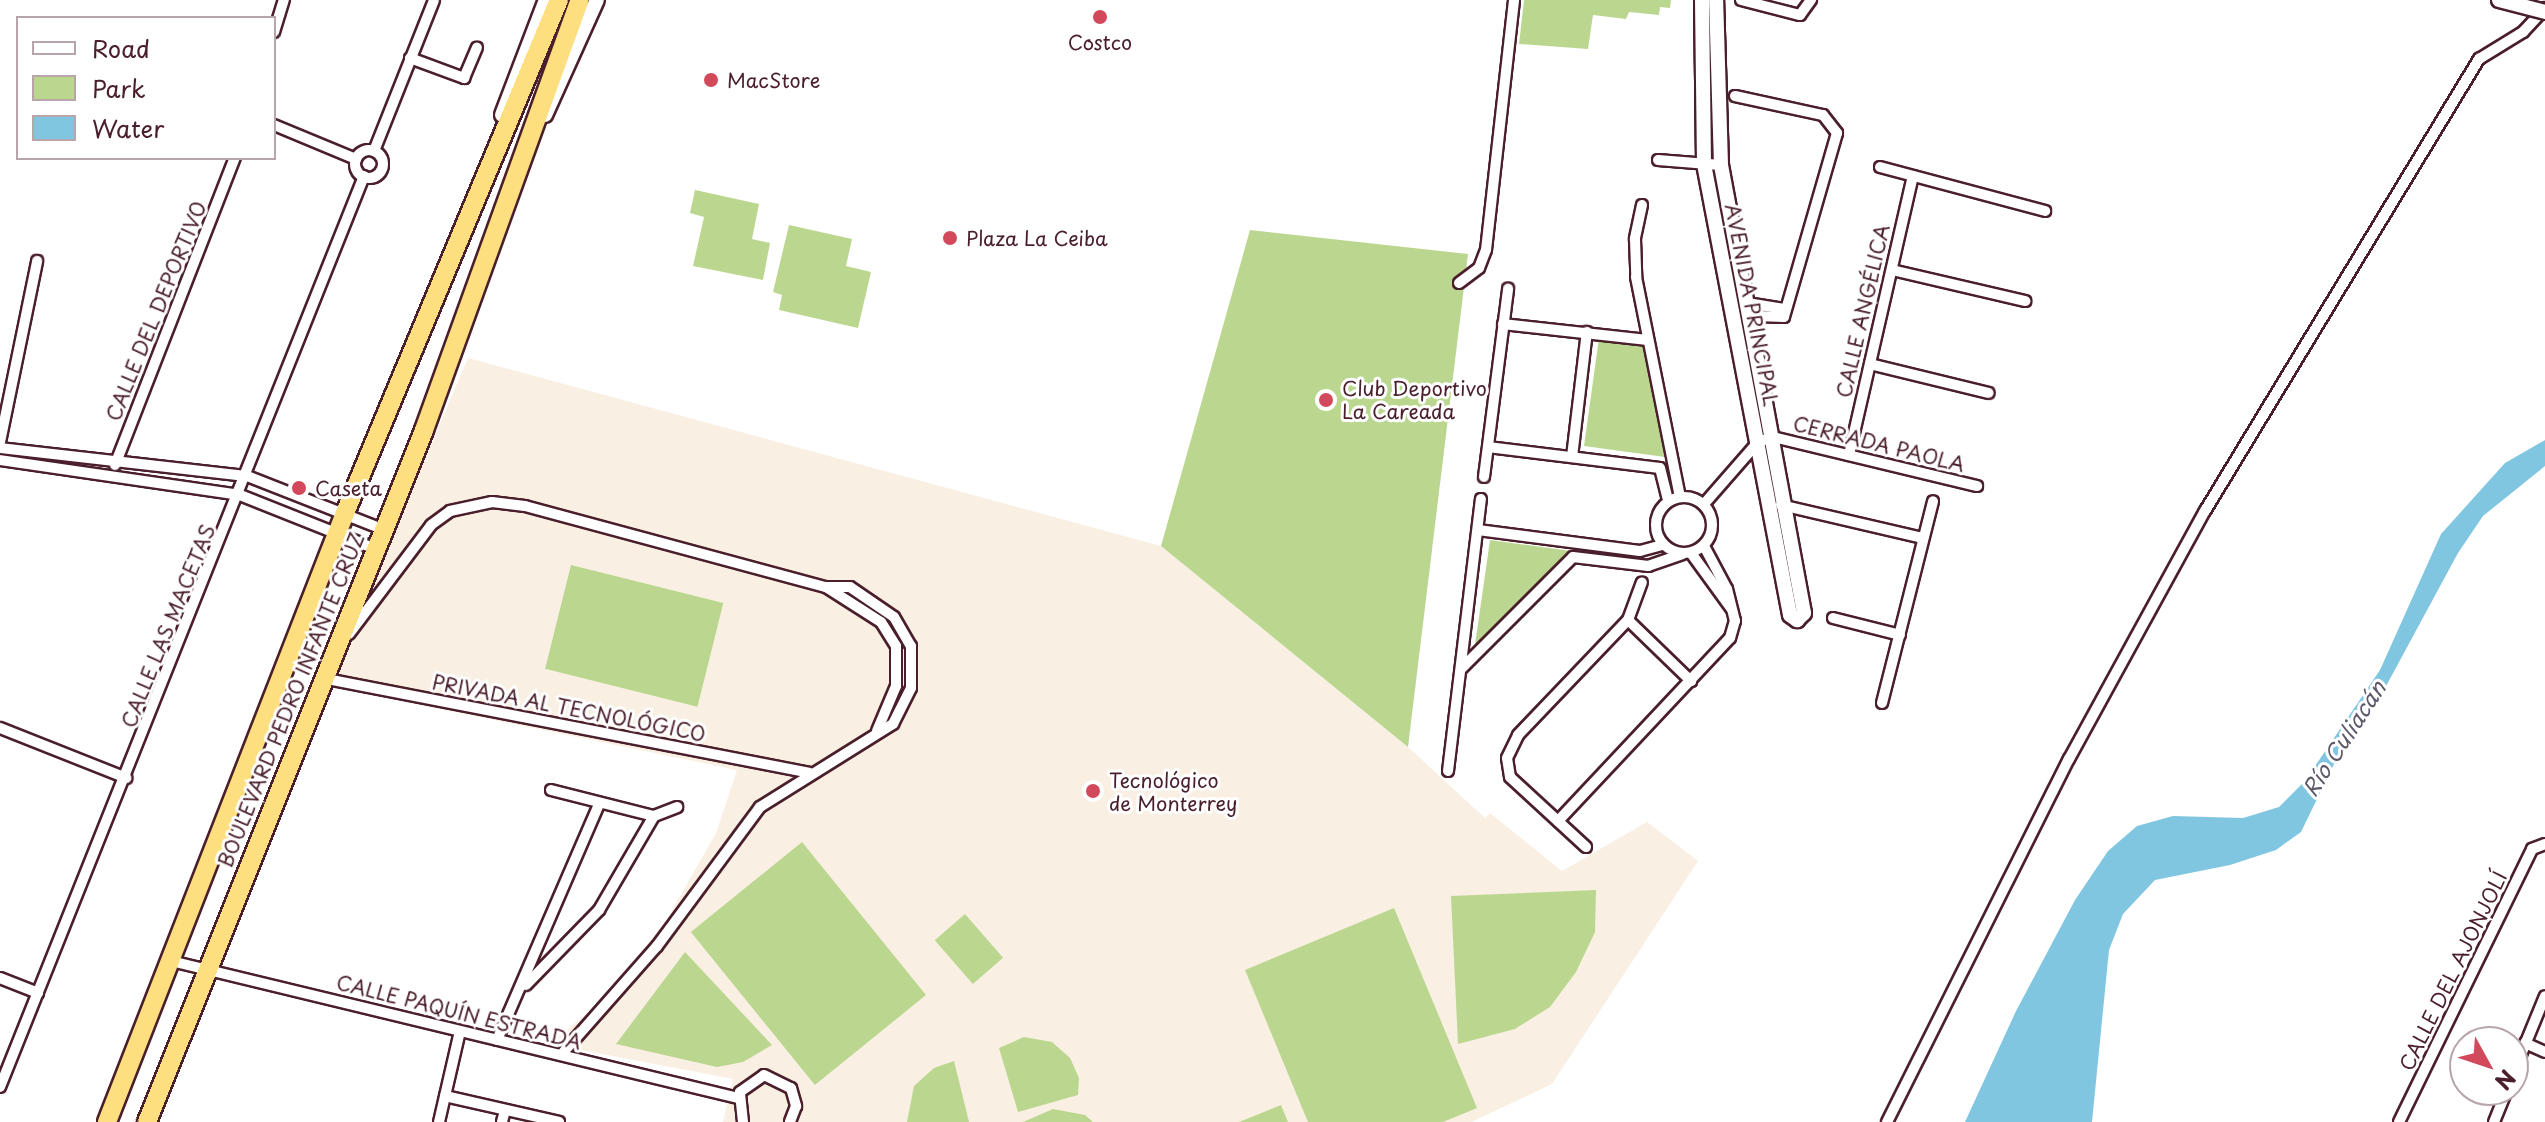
<!DOCTYPE html>
<meta charset="utf-8">
<style>
body{margin:0}
#map{position:relative;width:2545px;height:1122px;overflow:hidden;background:#fff;font-family:"Playpen Sans",sans-serif}
div>[style]{position:absolute}
.built>*{inset:0;background:#f9efe2}
.green>*{inset:0;background:#bbd78f;transform-origin:0 0}
.water>*{inset:0;background:#81c6e1}
.roads{filter:drop-shadow(2px 0 #4a1f2b) drop-shadow(-2px 0 #4a1f2b) drop-shadow(0 2px #4a1f2b) drop-shadow(0 -2px #4a1f2b)}
.minor>*{height:10px;margin:-5px;padding:0 5px;transform-origin:5px;border-radius:5px;background:#fff}
.minor>.ring{margin:-5px;padding:0;box-sizing:content-box;background:none;border:10px solid #fff;border-radius:50%}
.tertiary>*{height:14px;margin:-7px;padding:0 7px;transform-origin:7px;border-radius:7px;background:#fff}
.trunk>*{height:18px;margin:-9px;padding:0 9px;transform-origin:9px;border-radius:9px;background:#fedf80}
.bridges{filter:drop-shadow(2px 0 #4a1f2b) drop-shadow(-2px 0 #4a1f2b) drop-shadow(0 2px #4a1f2b) drop-shadow(0 -2px #4a1f2b)}
.secondary-bridge>*{height:14px;margin:-7px;padding:0 7px;transform-origin:7px;border-radius:7px;background:#fff}
.dots>*{width:22px;height:22px;translate:-50% -50%;box-sizing:border-box;border:4px solid #fff;border-radius:50%}
span{translate:-50% -50%;white-space:nowrap;text-align:center;line-height:1.15;-webkit-text-stroke:6px #fff;paint-order:stroke}
.poi-label{font-size:20px;color:#4a1f2b}
.left{translate:0 -50%;text-align:left}
.street-label{font-size:20px;color:#4a1f2b}
.water-label{font-size:22px;color:#5d596b;font-style:italic}
.legend{position:absolute;left:16px;top:16px;width:260px;height:144px;box-sizing:border-box;background:#fff;border:2px solid #b7a5aa;margin:0;padding:10px 14px;list-style:none;font-size:24px;color:#4a1f2b}
.legend li{display:flex;align-items:center;gap:16px;height:40px}
.legend b{width:40px;border:2px solid #b7a5aa}
.north{position:absolute;left:2449px;top:1026px;width:80px;height:80px;box-sizing:border-box;background:#fff;border:2px solid #b7a5aa;border-radius:50%;rotate:130deg;font-size:22px;font-weight:700;line-height:32px;text-align:center;color:#4a1f2b}
.north::after{content:'';display:block;margin:auto;width:28px;height:36px;background:#d1495b;clip-path:polygon(50% 0,100% 100%,50% 72%,0 100%)}
</style>
<div id="map">
<div class="built">
<div style="clip-path:polygon(468px 358px,1161px 546px,1408px 747px,1485px 818px,1490px 813px,1562px 871px,1647px 822px,1698px 861px,1552px 1084px,1471px 1122px,723px 1122px,733px 1079px,550px 1044px,598px 1004px,665px 923px,716px 833px,737px 770px,329px 686px)"></div>
</div>
<div class="green">
<div style="clip-path:polygon(1524px 0,1671px 0,1670px 8px,1660px 7px,1659px 15px,1629px 12px,1626px 19px,1593px 15px,1588px 49px,1519px 44px)"></div>
<div style="clip-path:polygon(695px 190px,759px 204px,752px 239px,770px 243px,763px 280px,693px 266px,704px 217px,690px 213px)"></div>
<div style="clip-path:polygon(789px 225px,852px 239px,846px 266px,871px 272px,858px 328px,779px 310px,782px 295px,773px 292px)"></div>
<div style="clip-path:polygon(1250px 230px,1468px 254px,1408px 747px,1161px 546px)"></div>
<div style="clip-path:polygon(1599px 338px,1647px 343px,1665px 457px,1584px 446px)"></div>
<div style="clip-path:polygon(1490px 540px,1571px 551px,1475px 645px)"></div>
<div style="left:571px;top:565px;width:157px;height:107px;rotate:14deg"></div>
<div style="left:802px;top:842px;width:197px;height:143px;rotate:51deg"></div>
<div style="clip-path:polygon(1596px 890px,1595px 932px,1576px 972px,1550px 1007px,1515px 1029px,1458px 1044px,1451px 896px)"></div>
<div style="clip-path:polygon(1394px 908px,1477px 1108px,1443px 1122px,1308px 1122px,1245px 970px)"></div>
<div style="left:965px;top:914px;width:58px;height:40px;rotate:49deg"></div>
<div style="clip-path:polygon(685px 952px,772px 1045px,743px 1062px,717px 1067px,616px 1044px)"></div>
<div style="clip-path:polygon(1024px 1037px,1052px 1042px,1070px 1058px,1079px 1078px,1078px 1095px,1018px 1112px,999px 1048px)"></div>
<div style="clip-path:polygon(954px 1061px,969px 1122px,907px 1122px,914px 1086px,934px 1068px)"></div>
<div style="clip-path:polygon(1281px 1105px,1288px 1122px,1239px 1122px)"></div>
<div style="clip-path:polygon(1053px 1109px,1085px 1115px,1093px 1122px,1023px 1122px)"></div>
</div>
<div class="water">
<div style="clip-path:polygon(2545px 440px,2545px 466px,2483px 516px,2458px 553px,2385px 688px,2354px 723px,2301px 832px,2276px 850px,2230px 865px,2155px 880px,2123px 914px,2109px 950px,2092px 1122px,1965px 1122px,2016px 1011px,2075px 900px,2108px 851px,2137px 826px,2173px 816px,2243px 818px,2279px 807px,2305px 781px,2380px 670px,2441px 534px,2505px 463px)"></div>
</div>
<div class="roads">
<div class="minor">
<div style="left:1741px;top:0;width:61px;rotate:14.3deg"></div>
<div style="left:1800px;top:15px;width:19px;rotate:-54deg"></div>
<div style="left:274px;top:32px;width:34px;rotate:-73deg"></div>
<div style="left:410px;top:58px;width:58px;rotate:20.3deg"></div>
<div style="left:464px;top:78px;width:33px;rotate:-67deg"></div>
<div style="left:1735px;top:96px;width:90px;rotate:12.2deg"></div>
<div style="left:1823px;top:115px;width:23px;rotate:52deg"></div>
<div style="left:1837px;top:133px;width:191px;rotate:106.1deg"></div>
<div style="left:1784px;top:317px;width:34px;rotate:-178deg"></div>
<div style="left:274px;top:125px;width:89px;rotate:22.5deg"></div>
<div class="ring" style="left:355px;top:150px;width:18px;height:18px"></div>
<div style="left:374px;top:151px;width:162px;rotate:-68.3deg"></div>
<div style="left:1658px;top:160px;width:63px;rotate:4.5deg"></div>
<div style="left:1880px;top:167px;width:171px;rotate:14.9deg"></div>
<div style="left:1642px;top:205px;width:35px;rotate:102deg"></div>
<div style="left:1635px;top:239px;width:38px;rotate:88deg"></div>
<div style="left:1636px;top:277px;width:224px;rotate:78.7deg"></div>
<div style="left:1892px;top:270px;width:137px;rotate:13.1deg"></div>
<div style="left:1459px;top:283px;width:25px;rotate:-37deg"></div>
<div style="left:1479px;top:268px;width:19px;rotate:-69deg"></div>
<div style="left:1486px;top:250px;width:252px;rotate:-83.6deg"></div>
<div style="left:1747px;top:303px;width:39px;rotate:9deg"></div>
<div style="left:1503px;top:324px;width:145px;rotate:6.3deg"></div>
<div style="left:1870px;top:364px;width:122px;rotate:13.7deg"></div>
<div style="left:0;top:442px;width:185px;rotate:-78.4deg"></div>
<div style="left:1488px;top:447px;width:173px;rotate:7deg"></div>
<div style="left:0;top:448px;width:249px;rotate:6.5deg"></div>
<div style="left:247px;top:476px;width:148px;rotate:21.4deg"></div>
<div style="left:1849px;top:455px;width:286px;rotate:-77.1deg"></div>
<div style="left:1572px;top:457px;width:126px;rotate:-83.2deg"></div>
<div style="left:0;top:460px;width:243px;rotate:8.3deg"></div>
<div style="left:240px;top:495px;width:146px;rotate:21.7deg"></div>
<div style="left:115px;top:465px;width:330px;rotate:-68.7deg"></div>
<div style="left:1660px;top:468px;width:34px;rotate:76deg"></div>
<div style="left:1484px;top:477px;width:190px;rotate:-82.7deg"></div>
<div class="ring" style="left:1656px;top:497px;width:46px;height:46px"></div>
<div style="left:1704px;top:504px;width:82px;rotate:-48.9deg"></div>
<div style="left:1758px;top:442px;width:16px;rotate:-18deg"></div>
<div style="left:1773px;top:437px;width:210px;rotate:13.5deg"></div>
<div style="left:1781px;top:505px;width:146px;rotate:13.1deg"></div>
<div style="left:1478px;top:530px;width:163px;rotate:7.4deg"></div>
<div style="left:1640px;top:551px;width:24px;rotate:-15deg"></div>
<div style="left:1691px;top:553px;width:68px;rotate:54deg"></div>
<div style="left:1573px;top:557px;width:76px;rotate:6.8deg"></div>
<div style="left:1648px;top:566px;width:36px;rotate:-19deg"></div>
<div style="left:826px;top:587px;width:65px;rotate:32.5deg"></div>
<div style="left:881px;top:622px;width:28px;rotate:58deg"></div>
<div style="left:896px;top:646px;width:40px;rotate:90deg"></div>
<div style="left:896px;top:686px;width:49px;rotate:112.9deg"></div>
<div style="left:1833px;top:618px;width:69px;rotate:14.2deg"></div>
<div style="left:1628px;top:620px;width:88px;rotate:44.1deg"></div>
<div style="left:349px;top:634px;width:136px;rotate:-53deg"></div>
<div style="left:431px;top:525px;width:24px;rotate:-36deg"></div>
<div style="left:450px;top:511px;width:43px;rotate:-12.1deg"></div>
<div style="left:492px;top:502px;width:33px;rotate:7deg"></div>
<div style="left:525px;top:506px;width:312px;rotate:15.1deg"></div>
<div style="left:826px;top:587px;width:24px"></div>
<div style="left:850px;top:587px;width:53px;rotate:34.3deg"></div>
<div style="left:894px;top:617px;width:34px;rotate:60deg"></div>
<div style="left:911px;top:646px;width:42px;rotate:90deg"></div>
<div style="left:911px;top:688px;width:40px;rotate:116.6deg"></div>
<div style="left:893px;top:724px;width:157px;rotate:148deg"></div>
<div style="left:760px;top:807px;width:173px;rotate:126.5deg"></div>
<div style="left:657px;top:946px;width:145px;rotate:131.4deg"></div>
<div style="left:1461px;top:669px;width:158px;rotate:-45deg"></div>
<div style="left:322px;top:678px;width:496px;rotate:11deg"></div>
<div style="left:1882px;top:703px;width:208px;rotate:-75.8deg"></div>
<div style="left:0;top:728px;width:136px;rotate:21.6deg"></div>
<div style="left:1448px;top:771px;width:274px;rotate:-83.1deg"></div>
<div style="left:551px;top:790px;width:106px;rotate:14.2deg"></div>
<div style="left:654px;top:816px;width:25px;rotate:-21deg"></div>
<div style="left:1558px;top:821px;width:251px;rotate:-46.8deg"></div>
<div style="left:1730px;top:638px;width:18px;rotate:-74deg"></div>
<div style="left:1735px;top:621px;width:33px;rotate:-104deg"></div>
<div style="left:1727px;top:589px;width:49px;rotate:-118.1deg"></div>
<div style="left:1586px;top:847px;width:103px;rotate:-137.4deg"></div>
<div style="left:1510px;top:777px;width:19px;rotate:-99deg"></div>
<div style="left:1507px;top:758px;width:25px;rotate:-64deg"></div>
<div style="left:1518px;top:735px;width:159px;rotate:-46.3deg"></div>
<div style="left:1628px;top:620px;width:40px;rotate:-69.8deg"></div>
<div style="left:171px;top:961px;width:583px;rotate:13.58deg"></div>
<div style="left:0;top:978px;width:41px;rotate:21.5deg"></div>
<div style="left:526px;top:985px;width:105px;rotate:-45.8deg"></div>
<div style="left:599px;top:910px;width:109px;rotate:-59.7deg"></div>
<div style="left:497px;top:1040px;width:257px;rotate:-66.6deg"></div>
<div style="left:2525px;top:1043px;width:22px;rotate:24deg"></div>
<div style="left:2513px;top:1074px;width:84px;rotate:-67.7deg"></div>
<div style="left:0;top:1087px;width:981px;rotate:-68.22deg"></div>
<div style="left:445px;top:1096px;width:117px;rotate:12.8deg"></div>
<div style="left:439px;top:1122px;width:93px;rotate:-77deg"></div>
<div style="left:502px;top:1122px;width:12px;rotate:-76deg"></div>
<div style="left:743px;top:1122px;width:30px;rotate:-96deg"></div>
<div style="left:740px;top:1092px;width:29px;rotate:-35deg"></div>
<div style="left:764px;top:1075px;width:30px;rotate:26deg"></div>
<div style="left:791px;top:1088px;width:19px;rotate:74deg"></div>
<div style="left:796px;top:1106px;width:17px;rotate:111deg"></div>
<div style="left:1887px;top:1122px;width:406px;rotate:-63.4deg"></div>
<div style="left:2069px;top:759px;width:283px;rotate:-61.3deg"></div>
<div style="left:2205px;top:511px;width:529px;rotate:-58.78deg"></div>
<div style="left:2479px;top:59px;width:52px;rotate:-31.5deg"></div>
<div style="left:2523px;top:32px;width:33px;rotate:-47deg"></div>
<div style="left:2399px;top:1122px;width:304px;rotate:-64deg"></div>
<div style="left:2532px;top:849px;width:14px;rotate:-21deg"></div>
<div style="left:2494px;top:1122px;width:35px;rotate:-68deg"></div>
</div>
<div class="tertiary">
<div style="left:1702px;top:0;width:164px;rotate:89.3deg"></div>
<div style="left:1704px;top:164px;width:459px;rotate:79.2deg"></div>
<div style="left:1790px;top:615px;width:9px;rotate:36deg"></div>
<div style="left:1797px;top:620px;width:10px;rotate:-45deg"></div>
<div style="left:1804px;top:613px;width:456px;rotate:-100.5deg"></div>
<div style="left:1721px;top:165px;width:165px;rotate:-91.7deg"></div>
<div style="left:502px;top:115px;width:123px;rotate:-69.1deg"></div>
<div style="left:545px;top:115px;width:126px;rotate:-65.7deg"></div>
</div>
<div class="trunk">
<div style="left:107px;top:1122px;width:654px;rotate:-68.65deg"></div>
<div style="left:345px;top:513px;width:556px;rotate:-67.36deg"></div>
<div style="left:147px;top:1122px;width:745px;rotate:-68.18deg"></div>
<div style="left:424px;top:430px;width:457px;rotate:-70.1deg"></div>
</div>
</div>
<div class="bridges">
<div class="secondary-bridge">
<div style="left:2499px;top:0;width:48px;rotate:14.6deg"></div>
</div>
</div>
<div class="dots">
<div style="left:1100px;top:17px;background:#d1495b"></div>
<div style="left:711px;top:80px;background:#d1495b"></div>
<div style="left:950px;top:238px;background:#d1495b"></div>
<div style="left:1326px;top:400px;background:#d1495b"></div>
<div style="left:299px;top:488px;background:#d1495b"></div>
<div style="left:1093px;top:791px;background:#d1495b"></div>
</div>
<div class="poi-label">
<span style="left:1100px;top:42px">Costco</span>
<span class="left" style="left:727px;top:80px">MacStore</span>
<span class="left" style="left:966px;top:238px">Plaza La Ceiba</span>
<span class="left" style="left:1342px;top:400px">Club Deportivo<br>La Careada</span>
<span class="left" style="left:315px;top:488px">Caseta</span>
<span class="left" style="left:1109px;top:792px">Tecnológico<br>de Monterrey</span>
</div>
<div class="street-label">
<span style="left:1752px;top:305px;rotate:79deg">AVENIDA PRINCIPAL</span>
<span style="left:156px;top:311px;rotate:-68deg">CALLE DEL DEPORTIVO</span>
<span style="left:1863px;top:311px;rotate:-77deg">CALLE ANGÉLICA</span>
<span style="left:1879px;top:444px;rotate:14deg">CERRADA PAOLA</span>
<span style="left:168px;top:626px;rotate:-68deg">CALLE LAS MACETAS</span>
<span style="left:291px;top:700px;rotate:-68deg">BOULEVARD PEDRO INFANTE CRUZ</span>
<span style="left:569px;top:708px;rotate:11deg">PRIVADA AL TECNOLÓGICO</span>
<span style="left:2453px;top:971px;rotate:-64deg">CALLE DEL AJONJOLÍ</span>
<span style="left:459px;top:1012px;rotate:14deg">CALLE PAQUÍN ESTRADA</span>
</div>
<div class="water-label">
<span style="left:2343px;top:738px;rotate:-57deg">Río Culiacán</span>
</div>
<ul class="legend">
<li><b style="height:10px;background:#fff"></b>Road</li>
<li><b style="height:22px;background:#bbd78f"></b>Park</li>
<li><b style="height:22px;background:#81c6e1"></b>Water</li>
</ul>
<div class="north">N</div>
</div>
